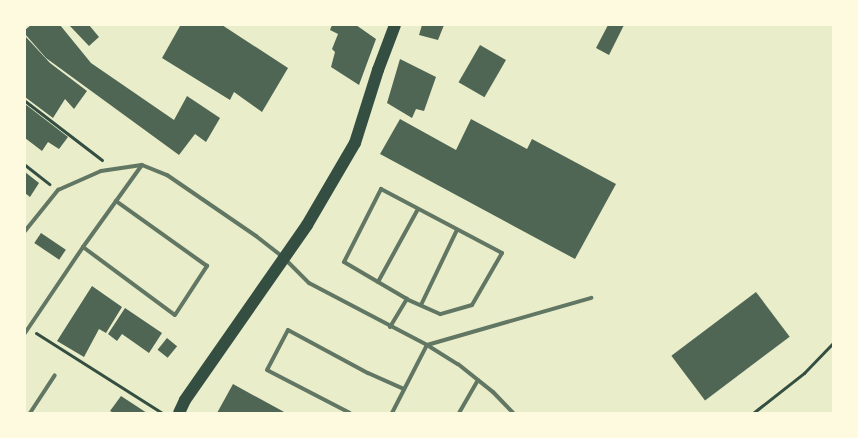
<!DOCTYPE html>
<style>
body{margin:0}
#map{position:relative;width:858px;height:438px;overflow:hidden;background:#e9edc9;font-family:"Noto Sans",sans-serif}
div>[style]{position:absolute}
.building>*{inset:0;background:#4f6655;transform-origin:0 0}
.path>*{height:3px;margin:-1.5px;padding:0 1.5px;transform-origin:1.5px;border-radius:1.5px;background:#344e41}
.service>*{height:4px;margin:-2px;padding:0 2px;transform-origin:2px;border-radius:2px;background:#617663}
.primary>*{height:12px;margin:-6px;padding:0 6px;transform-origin:6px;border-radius:6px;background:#344e41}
span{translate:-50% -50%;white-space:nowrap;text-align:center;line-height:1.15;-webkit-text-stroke:4px #fefae0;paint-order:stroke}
.frame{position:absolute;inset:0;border:26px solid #fefae0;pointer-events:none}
</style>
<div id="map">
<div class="building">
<div style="clip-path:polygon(31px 25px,60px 25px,91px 63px,174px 120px,187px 96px,220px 118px,206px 142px,195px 134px,179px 155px,46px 58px,25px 34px,25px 30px)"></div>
<div style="clip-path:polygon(69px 25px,89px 25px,99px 37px,89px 46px)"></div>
<div style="clip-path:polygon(178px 25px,222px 25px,288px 68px,262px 112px,234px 92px,230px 100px,162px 58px,180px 26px)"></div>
<div style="clip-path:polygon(332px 25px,356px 25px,376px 39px,359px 85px,331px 67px,335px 52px,332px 49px,338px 34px,330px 30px)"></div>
<div style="clip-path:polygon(422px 25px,444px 25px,438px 40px,419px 35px)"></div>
<div style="clip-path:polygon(608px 25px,624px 25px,609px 55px,596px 48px)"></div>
<div style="clip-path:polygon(25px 36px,50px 63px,87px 91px,74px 109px,65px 99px,53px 118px,25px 97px)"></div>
<div style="left:480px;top:45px;width:30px;height:43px;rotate:30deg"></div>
<div style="clip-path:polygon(400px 59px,436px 77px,424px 111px,416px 109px,412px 118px,387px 103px)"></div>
<div style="clip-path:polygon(25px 104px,68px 137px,59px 149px,48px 142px,42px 151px,25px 138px)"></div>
<div style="clip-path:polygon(400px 119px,456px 150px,471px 119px,527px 149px,532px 139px,616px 184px,575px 259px,380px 154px)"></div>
<div style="clip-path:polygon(25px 172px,39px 183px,30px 197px,25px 193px)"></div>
<div style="left:41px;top:233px;width:30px;height:12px;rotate:34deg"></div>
<div style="clip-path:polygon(92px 286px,122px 307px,106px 333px,99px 329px,84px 357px,57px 341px)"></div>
<div style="left:756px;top:292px;width:56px;height:106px;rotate:53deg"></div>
<div style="clip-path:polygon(125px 308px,162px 333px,149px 353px,122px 334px,117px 341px,108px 334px)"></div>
<div style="left:167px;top:338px;width:13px;height:15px;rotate:39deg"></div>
<div style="clip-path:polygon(233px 384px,242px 389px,286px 413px,217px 413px)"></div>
<div style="clip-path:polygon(121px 396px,147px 413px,114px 413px,110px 411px)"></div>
</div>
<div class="path">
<div style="left:25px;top:101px;width:97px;rotate:37.5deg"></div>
<div style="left:25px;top:165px;width:31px;rotate:38deg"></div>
<div style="left:36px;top:333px;width:149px;rotate:32.4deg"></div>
<div style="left:753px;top:413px;width:65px;rotate:-38.1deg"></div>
<div style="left:804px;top:373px;width:42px;rotate:-46deg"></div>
</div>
<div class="service">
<div style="left:25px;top:231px;width:53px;rotate:-51.2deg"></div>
<div style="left:58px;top:190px;width:47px;rotate:-23.8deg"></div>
<div style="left:101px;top:171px;width:41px;rotate:-8.3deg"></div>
<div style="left:142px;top:165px;width:27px;rotate:22deg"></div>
<div style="left:167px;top:175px;width:108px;rotate:34.4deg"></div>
<div style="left:256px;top:236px;width:37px;rotate:38deg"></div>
<div style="left:285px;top:259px;width:34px;rotate:45deg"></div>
<div style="left:309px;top:283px;width:133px;rotate:27.7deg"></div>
<div style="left:427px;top:345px;width:171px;rotate:-16deg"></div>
<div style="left:83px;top:247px;width:114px;rotate:36.5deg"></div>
<div style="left:175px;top:315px;width:59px;rotate:-56.9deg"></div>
<div style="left:207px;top:266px;width:112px;rotate:-144.5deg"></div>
<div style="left:378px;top:282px;width:83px;rotate:-61.3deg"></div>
<div style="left:421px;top:305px;width:83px;rotate:-64.4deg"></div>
<div style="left:390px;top:327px;width:33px;rotate:-59deg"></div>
<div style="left:407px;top:299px;width:73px;rotate:-149.6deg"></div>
<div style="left:344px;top:262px;width:82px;rotate:-63.1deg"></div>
<div style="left:381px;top:189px;width:137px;rotate:27.9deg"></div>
<div style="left:502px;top:253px;width:60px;rotate:120deg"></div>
<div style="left:472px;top:305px;width:33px;rotate:164deg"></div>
<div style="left:440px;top:314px;width:36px;rotate:-156deg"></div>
<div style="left:25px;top:333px;width:104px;rotate:-56deg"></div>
<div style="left:83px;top:247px;width:101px;rotate:-54.3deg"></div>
<div style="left:30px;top:413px;width:45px;rotate:-56.7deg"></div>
<div style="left:350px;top:413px;width:93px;rotate:-152.6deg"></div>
<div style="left:267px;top:370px;width:45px;rotate:-62.3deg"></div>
<div style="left:288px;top:330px;width:91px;rotate:28.3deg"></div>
<div style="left:368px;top:373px;width:39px;rotate:24deg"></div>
<div style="left:392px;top:413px;width:76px;rotate:-62.8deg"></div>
<div style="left:427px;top:345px;width:36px;rotate:32deg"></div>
<div style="left:458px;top:364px;width:45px;rotate:38.7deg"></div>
<div style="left:493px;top:392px;width:29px;rotate:46deg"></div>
<div style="left:459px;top:413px;width:38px;rotate:-60deg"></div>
</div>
<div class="primary">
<div style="left:179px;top:413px;width:14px;rotate:-65deg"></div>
<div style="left:185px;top:400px;width:213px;rotate:-55.1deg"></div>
<div style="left:307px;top:225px;width:95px;rotate:-59.7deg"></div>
<div style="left:355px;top:143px;width:77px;rotate:-72.5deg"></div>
<div style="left:378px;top:70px;width:48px;rotate:-69.3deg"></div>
</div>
<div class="frame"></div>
</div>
